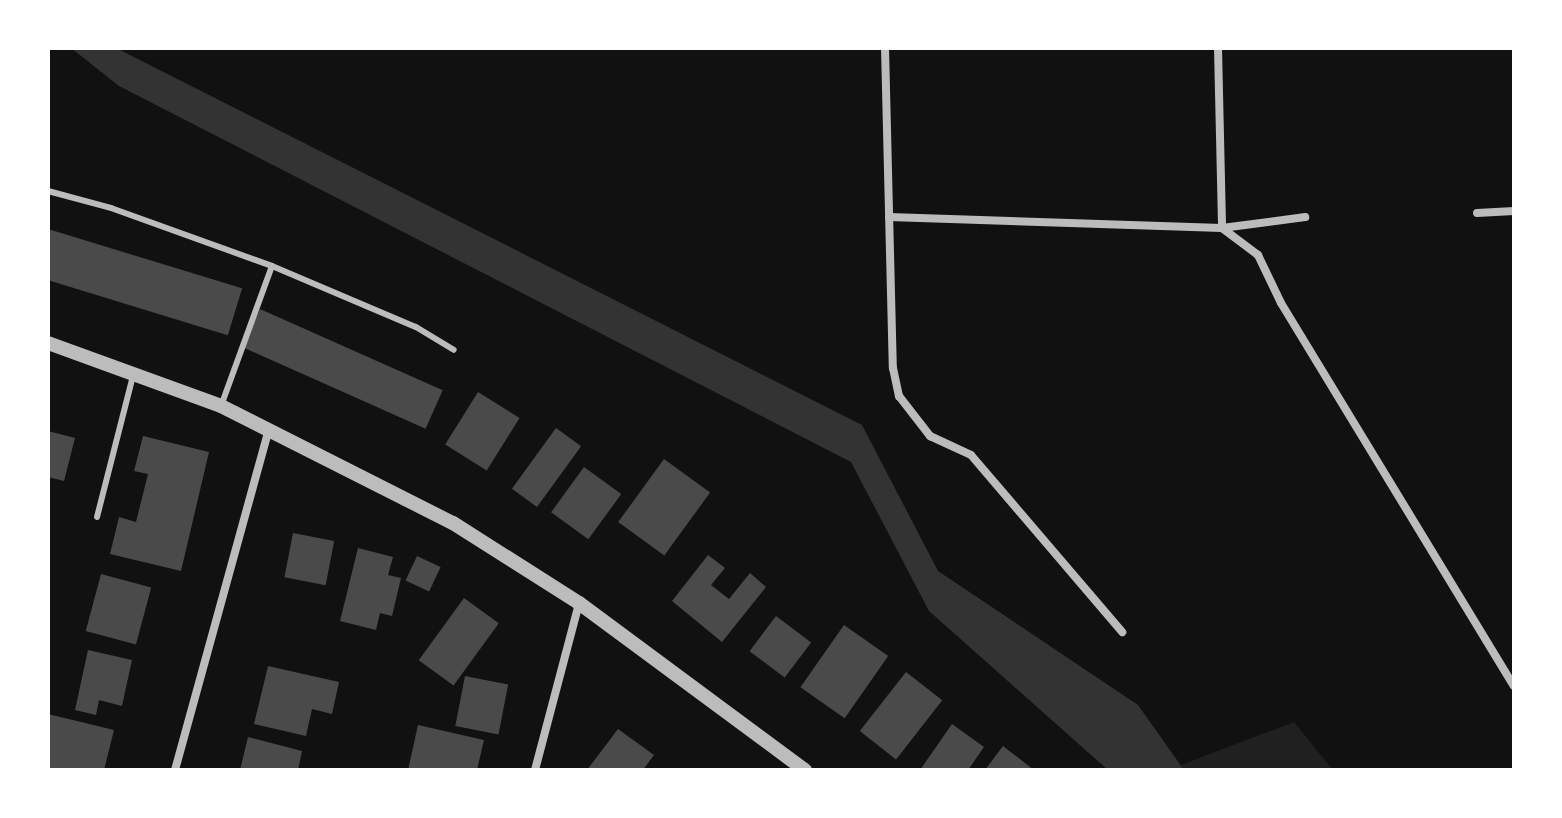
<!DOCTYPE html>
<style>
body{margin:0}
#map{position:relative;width:1562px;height:818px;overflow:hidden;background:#111;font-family:Figtree,sans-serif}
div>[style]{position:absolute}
.green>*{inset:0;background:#202020}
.water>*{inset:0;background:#333}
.building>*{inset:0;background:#4a4a4a;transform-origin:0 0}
.service>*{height:6px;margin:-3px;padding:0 3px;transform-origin:3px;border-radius:3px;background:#bcbcbc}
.minor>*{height:8px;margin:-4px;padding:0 4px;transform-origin:4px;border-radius:4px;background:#bcbcbc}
.tertiary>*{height:14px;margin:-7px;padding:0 7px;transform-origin:7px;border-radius:7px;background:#bcbcbc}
span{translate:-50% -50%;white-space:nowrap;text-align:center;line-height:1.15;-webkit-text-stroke:7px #fff;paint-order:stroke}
.frame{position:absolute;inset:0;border:50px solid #fff;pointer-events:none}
</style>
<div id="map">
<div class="green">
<div style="clip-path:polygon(1294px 722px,1333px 770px,1184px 770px,1181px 765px)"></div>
</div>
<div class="water">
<div style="clip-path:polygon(71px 48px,116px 48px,862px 425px,938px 571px,1138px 705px,1184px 770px,1108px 770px,929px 611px,851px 462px,119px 86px)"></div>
</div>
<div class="building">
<div style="left:48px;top:229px;width:203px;height:49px;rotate:17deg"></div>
<div style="left:260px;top:309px;width:200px;height:42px;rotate:24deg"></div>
<div style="left:478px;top:392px;width:49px;height:62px;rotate:32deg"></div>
<div style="left:556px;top:428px;width:31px;height:75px;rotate:36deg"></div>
<div style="clip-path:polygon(48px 431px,75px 438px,64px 481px,48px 477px)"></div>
<div style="clip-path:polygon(143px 436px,209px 452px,181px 571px,110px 554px,119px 517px,136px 522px,148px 474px,134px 471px)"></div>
<div style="left:664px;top:459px;width:57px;height:78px;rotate:36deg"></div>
<div style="left:584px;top:467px;width:46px;height:56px;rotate:36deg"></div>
<div style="left:293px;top:533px;width:42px;height:45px;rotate:11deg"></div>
<div style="clip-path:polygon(358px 548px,393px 557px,388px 575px,401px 578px,392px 616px,380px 613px,376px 630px,340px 621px)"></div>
<div style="clip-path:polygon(708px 555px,725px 568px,711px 585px,729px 599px,750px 573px,766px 587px,722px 642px,672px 601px)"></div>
<div style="left:417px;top:556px;width:26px;height:27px;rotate:25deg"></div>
<div style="left:101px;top:574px;width:52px;height:59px;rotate:15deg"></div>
<div style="left:464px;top:598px;width:43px;height:77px;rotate:36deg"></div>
<div style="left:776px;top:616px;width:44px;height:44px;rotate:37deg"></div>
<div style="left:844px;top:625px;width:54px;height:76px;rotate:35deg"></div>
<div style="clip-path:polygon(88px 650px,132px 660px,122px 706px,99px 700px,96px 715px,75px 710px)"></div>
<div style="clip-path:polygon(268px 666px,339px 682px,332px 714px,312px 709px,306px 736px,254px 724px)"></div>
<div style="left:906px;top:672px;width:46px;height:75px;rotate:38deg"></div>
<div style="left:465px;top:676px;width:44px;height:51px;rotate:11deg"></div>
<div style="clip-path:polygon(48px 714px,114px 730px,104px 770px,48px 769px)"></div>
<div style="clip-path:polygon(952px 724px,984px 747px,968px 770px,920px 770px)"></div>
<div style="clip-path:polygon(418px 725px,484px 740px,477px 770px,408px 770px)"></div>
<div style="clip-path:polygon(618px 729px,654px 755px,643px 770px,587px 770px)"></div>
<div style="clip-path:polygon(248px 737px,302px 751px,298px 770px,240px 770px)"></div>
<div style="clip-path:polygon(1003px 746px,1034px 770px,985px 770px)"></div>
</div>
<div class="service">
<div style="left:48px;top:191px;width:65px;rotate:15.1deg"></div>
<div style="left:111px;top:208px;width:171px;rotate:19.8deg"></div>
<div style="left:272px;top:266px;width:156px;rotate:23deg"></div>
<div style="left:416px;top:327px;width:44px;rotate:31.2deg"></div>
<div style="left:221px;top:406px;width:149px;rotate:-70deg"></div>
<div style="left:97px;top:517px;width:146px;rotate:-75.7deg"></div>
</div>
<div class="minor">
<div style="left:885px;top:48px;width:320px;rotate:88.6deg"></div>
<div style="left:893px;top:368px;width:29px;rotate:78deg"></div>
<div style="left:899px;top:396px;width:51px;rotate:52.2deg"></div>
<div style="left:930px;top:436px;width:45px;rotate:24.9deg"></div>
<div style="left:971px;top:455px;width:233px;rotate:49.5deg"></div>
<div style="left:1218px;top:48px;width:180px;rotate:88.7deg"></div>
<div style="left:1222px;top:228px;width:45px;rotate:36.9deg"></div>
<div style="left:1258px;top:255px;width:53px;rotate:64.4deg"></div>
<div style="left:1281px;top:303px;width:448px;rotate:58.7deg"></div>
<div style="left:1477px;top:213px;width:37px;rotate:-3deg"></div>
<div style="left:889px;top:217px;width:333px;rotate:1.9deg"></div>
<div style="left:1222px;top:228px;width:84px;rotate:-7.5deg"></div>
<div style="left:175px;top:770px;width:354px;rotate:-74.6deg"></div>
<div style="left:535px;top:770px;width:173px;rotate:-75.2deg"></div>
</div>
<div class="tertiary">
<div style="left:48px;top:343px;width:184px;rotate:20deg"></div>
<div style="left:221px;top:406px;width:260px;rotate:26.8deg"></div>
<div style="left:453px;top:523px;width:149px;rotate:32.4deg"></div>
<div style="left:579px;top:603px;width:281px;rotate:36.5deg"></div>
</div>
<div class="frame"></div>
</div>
